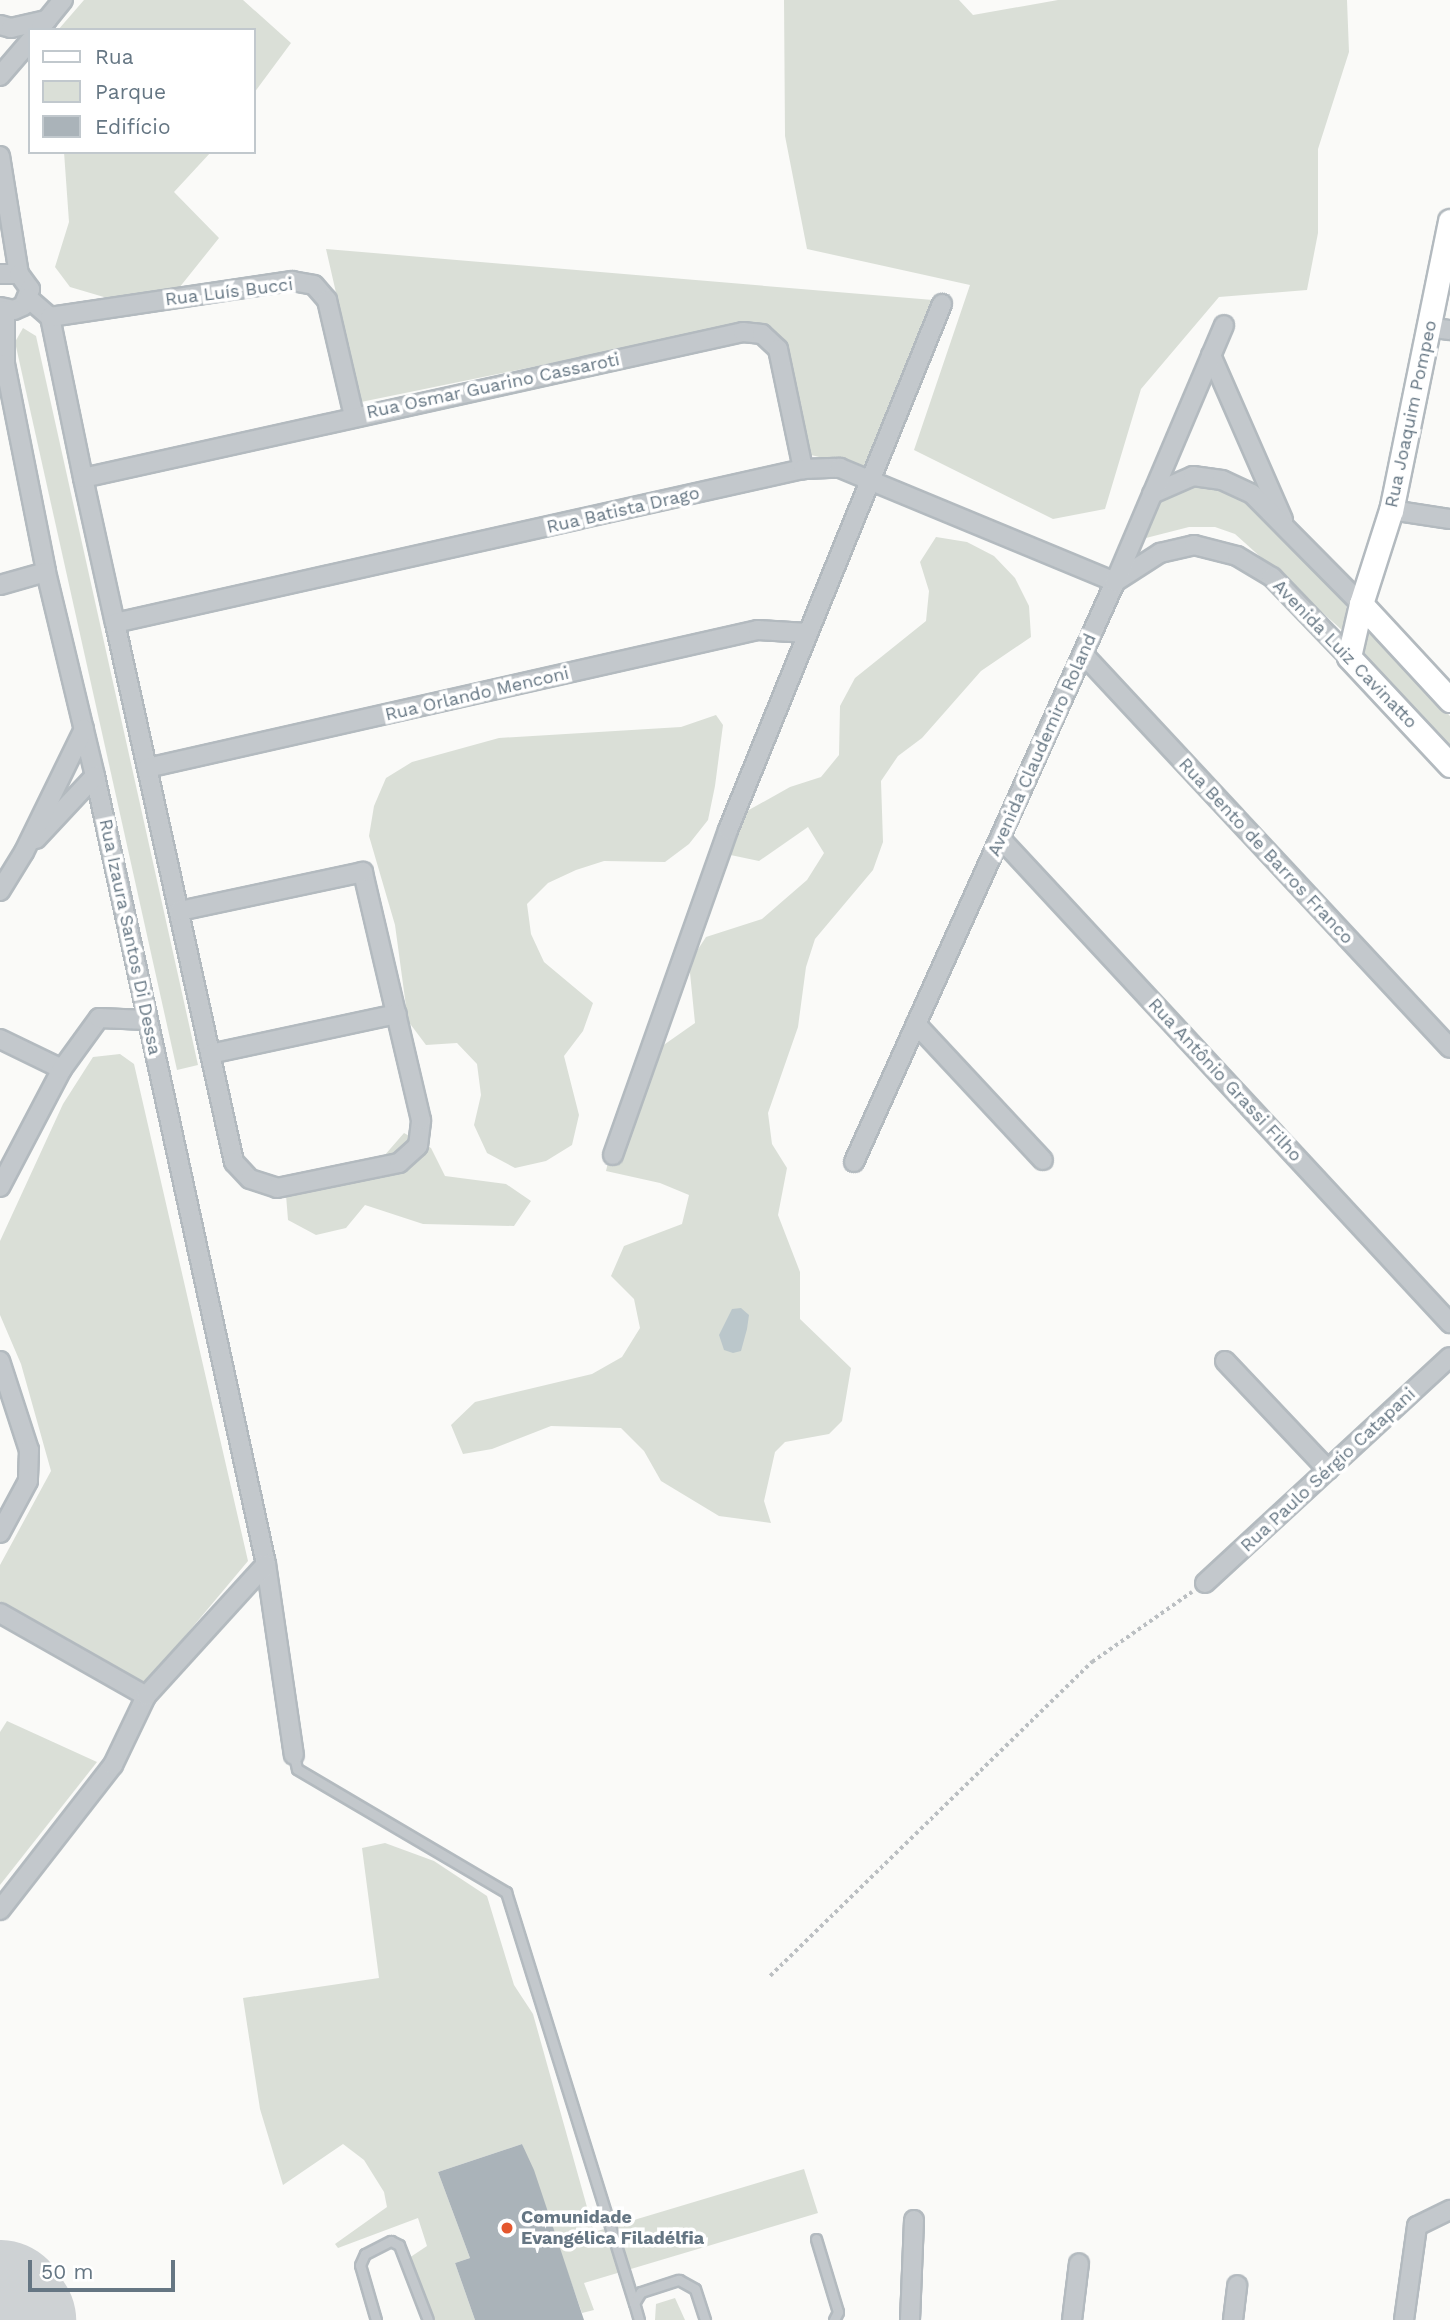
<!DOCTYPE html>
<meta charset="utf-8">
<style>
body{margin:0}
#map{position:relative;width:1450px;height:2320px;overflow:hidden;background:#fafaf8;font-family:"Work Sans",sans-serif}
div>[style]{position:absolute}
.green>*{inset:0;background:#dadfd7}
.water>*{inset:0;background:#bbc7cb}
.runway>*{height:133px;margin:-66.5px;padding:0 66.5px;transform-origin:66.5px;border-radius:66.5px;background:#ced2d4}
.building>*{inset:0;background:#aab3b9}
.path>*{height:3.5px;margin-top:-1.75px;transform-origin:0;background:repeating-linear-gradient(90deg,#bbbfc2 0 3.5px,transparent 0 7px)}
.roads{filter:drop-shadow(2px 0 #b3babf) drop-shadow(-2px 0 #b3babf) drop-shadow(0 2px #b3babf) drop-shadow(0 -2px #b3babf)}
.lane>*{height:9px;margin:-4.5px;padding:0 4.5px;transform-origin:4.5px;border-radius:4.5px;background:#c3c8cc}
.street>*{height:18px;margin:-9px;padding:0 9px;transform-origin:9px;border-radius:9px;background:#c3c8cc}
.secondary>*{height:23px;margin:-11.5px;padding:0 11.5px;transform-origin:11.5px;border-radius:11.5px;background:#fff}
.dots>*{width:19px;height:19px;translate:-50% -50%;box-sizing:border-box;border:4px solid #fff;border-radius:50%}
span{translate:-50% -50%;white-space:nowrap;text-align:center;line-height:1.15;-webkit-text-stroke:7px #fff;paint-order:stroke}
.street-label{font-size:18px;color:#657683}
.poi-label{font-size:18px;color:#657683;font-weight:700}
.left{translate:0 -50%;text-align:left}
.legend{position:absolute;left:28px;top:28px;width:228px;height:126px;box-sizing:border-box;background:#fff;border:2px solid #c1c8cd;margin:0;padding:9px 12px;list-style:none;font-size:21px;color:#657683}
.legend li{display:flex;align-items:center;gap:14px;height:35px}
.legend b{width:35px;border:2px solid #c1c8cd}
.scale{position:absolute;left:28px;top:2260px;width:147px;height:32px;box-sizing:border-box;border:4px solid #657683;border-top:0;padding-left:9px;font-size:21px;line-height:24px;white-space:nowrap;color:#657683;-webkit-text-stroke:5px #fff;paint-order:stroke}
</style>
<div id="map">
<div class="green">
<div style="clip-path:polygon(84px 0,243px 0,291px 43px,254px 93px,254px 30px,58px 30px)"></div>
<div style="clip-path:polygon(784px 0,959px 0,973px 15px,1058px 0,1347px 0,1349px 52px,1318px 149px,1318px 233px,1307px 290px,1219px 297px,1141px 389px,1105px 509px,1053px 519px,914px 450px,970px 285px,807px 249px,785px 136px)"></div>
<div style="clip-path:polygon(64px 152px,211px 152px,174px 192px,219px 238px,179px 288px,114px 300px,70px 287px,55px 267px,69px 222px)"></div>
<div style="clip-path:polygon(326px 249px,933px 300px,868px 469px,811px 455px,784px 340px,769px 325px,752px 322px,361px 402px)"></div>
<div style="clip-path:polygon(23px 328px,36px 336px,198px 1065px,177px 1070px,15px 342px)"></div>
<div style="clip-path:polygon(1193px 483px,1217px 485px,1260px 513px,1347px 604px,1343px 631px,1235px 534px,1215px 527px,1189px 527px,1142px 539px,1158px 500px)"></div>
<div style="clip-path:polygon(936px 537px,967px 542px,994px 556px,1015px 578px,1029px 606px,1031px 637px,981px 671px,922px 738px,898px 756px,881px 781px,883px 842px,873px 870px,815px 939px,806px 967px,798px 1027px,768px 1113px,772px 1144px,787px 1168px,778px 1215px,800px 1272px,800px 1319px,851px 1368px,842px 1421px,829px 1434px,785px 1442px,775px 1452px,764px 1501px,771px 1523px,719px 1516px,661px 1481px,644px 1451px,621px 1428px,551px 1426px,492px 1449px,463px 1454px,451px 1425px,475px 1402px,592px 1374px,622px 1357px,640px 1328px,634px 1299px,611px 1276px,624px 1246px,682px 1224px,689px 1195px,660px 1183px,606px 1171px,623px 1099px,645px 1069px,648px 1056px,695px 1023px,689px 963px,706px 937px,762px 919px,807px 880px,824px 853px,808px 827px,759px 861px,721px 853px,735px 823px,747px 811px,790px 787px,821px 777px,839px 755px,840px 706px,855px 678px,926px 621px,929px 591px,920px 562px)"></div>
<div style="clip-path:polygon(1364px 622px,1450px 716px,1450px 751px,1359px 652px)"></div>
<div style="clip-path:polygon(716px 715px,723px 725px,715px 786px,708px 820px,689px 844px,665px 862px,604px 861px,576px 870px,548px 883px,527px 904px,531px 934px,544px 962px,593px 1003px,583px 1031px,564px 1056px,579px 1115px,572px 1145px,546px 1161px,515px 1168px,487px 1153px,474px 1125px,481px 1095px,477px 1064px,457px 1043px,426px 1045px,408px 1021px,395px 925px,369px 836px,374px 806px,386px 778px,412px 762px,499px 738px,681px 727px)"></div>
<div style="clip-path:polygon(120px 1054px,134px 1064px,248px 1561px,144px 1685px,0 1603px,0 1565px,51px 1471px,21px 1364px,0 1315px,0 1241px,63px 1104px,93px 1057px)"></div>
<div style="clip-path:polygon(404px 1133px,431px 1148px,445px 1176px,506px 1184px,531px 1201px,514px 1226px,423px 1224px,365px 1205px,346px 1228px,316px 1235px,288px 1220px,286px 1195px,298px 1180px,326px 1167px,356px 1170px,384px 1156px)"></div>
<div style="clip-path:polygon(7px 1721px,97px 1762px,0 1885px,0 1732px)"></div>
<div style="clip-path:polygon(385px 1843px,434px 1861px,487px 1896px,514px 1985px,533px 2014px,594px 2232px,804px 2169px,818px 2213px,584px 2283px,594px 2310px,582px 2313px,522px 2144px,438px 2172px,470px 2258px,455px 2263px,475px 2320px,433px 2320px,409px 2258px,427px 2246px,418px 2218px,338px 2248px,335px 2244px,387px 2207px,384px 2192px,364px 2160px,343px 2144px,283px 2185px,260px 2109px,243px 1998px,379px 1978px,362px 1848px)"></div>
<div style="clip-path:polygon(675px 2298px,685px 2320px,655px 2320px,656px 2304px)"></div>
</div>
<div class="water">
<div style="clip-path:polygon(741px 1308px,749px 1315px,747px 1329px,741px 1351px,733px 1353px,724px 1350px,719px 1335px,732px 1309px)"></div>
</div>
<div class="runway">
<div style="left:0;top:2306px;width:17px;rotate:57deg"></div>
</div>
<div class="building">
<div style="clip-path:polygon(522px 2144px,534px 2170px,584px 2320px,475px 2320px,455px 2263px,470px 2258px,438px 2172px)"></div>
</div>
<div class="path">
<div style="left:770px;top:1976px;width:450px;rotate:-44.3deg"></div>
<div style="left:1092px;top:1662px;width:122px;rotate:-35deg"></div>
</div>
<div class="roads">
<div class="lane">
<div style="left:294px;top:1755px;width:14px;rotate:78deg"></div>
<div style="left:297px;top:1769px;width:243px;rotate:30.5deg"></div>
<div style="left:506px;top:1892px;width:430px;rotate:72.7deg"></div>
<div style="left:816px;top:2239px;width:76px;rotate:73.2deg"></div>
<div style="left:838px;top:2312px;width:9px;rotate:117deg"></div>
<div style="left:376px;top:2320px;width:57px;rotate:-106.2deg"></div>
<div style="left:360px;top:2265px;width:12px;rotate:-66deg"></div>
<div style="left:365px;top:2254px;width:29px;rotate:-27deg"></div>
<div style="left:391px;top:2241px;width:9px;rotate:27deg"></div>
<div style="left:399px;top:2245px;width:80px;rotate:68.9deg"></div>
<div style="left:639px;top:2320px;width:18px;rotate:-106deg"></div>
<div style="left:634px;top:2303px;width:13px;rotate:-58deg"></div>
<div style="left:641px;top:2292px;width:40px;rotate:-18deg"></div>
<div style="left:679px;top:2280px;width:18px;rotate:29deg"></div>
<div style="left:695px;top:2289px;width:33px;rotate:72deg"></div>
</div>
<div class="street">
<div style="left:0;top:25px;width:11px;rotate:15deg"></div>
<div style="left:11px;top:28px;width:37px;rotate:-13deg"></div>
<div style="left:41px;top:27px;width:35px;rotate:-51deg"></div>
<div style="left:0;top:76px;width:46px;rotate:-49.4deg"></div>
<div style="left:0;top:156px;width:120px;rotate:80.9deg"></div>
<div style="left:0;top:274px;width:19px"></div>
<div style="left:19px;top:274px;width:19px;rotate:54deg"></div>
<div style="left:30px;top:289px;width:18px;rotate:112deg"></div>
<div style="left:23px;top:306px;width:10px;rotate:156deg"></div>
<div style="left:14px;top:310px;width:14px;rotate:-168deg"></div>
<div style="left:28px;top:298px;width:29px;rotate:41deg"></div>
<div style="left:50px;top:317px;width:164px;rotate:78.4deg"></div>
<div style="left:83px;top:478px;width:148px;rotate:77.6deg"></div>
<div style="left:115px;top:623px;width:552px;rotate:77.55deg"></div>
<div style="left:234px;top:1162px;width:23px;rotate:47deg"></div>
<div style="left:250px;top:1179px;width:28px;rotate:18deg"></div>
<div style="left:277px;top:1188px;width:125px;rotate:-11.6deg"></div>
<div style="left:399px;top:1163px;width:25px;rotate:-42deg"></div>
<div style="left:418px;top:1146px;width:26px;rotate:-83deg"></div>
<div style="left:421px;top:1120px;width:255px;rotate:-103.2deg"></div>
<div style="left:363px;top:872px;width:188px;rotate:168deg"></div>
<div style="left:5px;top:310px;width:54px;rotate:90deg"></div>
<div style="left:5px;top:364px;width:212px;rotate:78.8deg"></div>
<div style="left:46px;top:572px;width:210px;rotate:76.5deg"></div>
<div style="left:95px;top:776px;width:806px;rotate:77.76deg"></div>
<div style="left:266px;top:1564px;width:193px;rotate:81.7deg"></div>
<div style="left:50px;top:317px;width:245px;rotate:-8.5deg"></div>
<div style="left:292px;top:281px;width:22px;rotate:10deg"></div>
<div style="left:314px;top:285px;width:20px;rotate:49deg"></div>
<div style="left:327px;top:300px;width:119px;rotate:76.9deg"></div>
<div style="left:1428px;top:327px;width:22px;rotate:8deg"></div>
<div style="left:1211px;top:355px;width:180px;rotate:66.4deg"></div>
<div style="left:83px;top:478px;width:676px;rotate:-12.47deg"></div>
<div style="left:743px;top:332px;width:19px;rotate:6deg"></div>
<div style="left:762px;top:334px;width:22px;rotate:43deg"></div>
<div style="left:778px;top:349px;width:123px;rotate:78.2deg"></div>
<div style="left:1152px;top:494px;width:45px;rotate:-23.7deg"></div>
<div style="left:1193px;top:476px;width:29px;rotate:8deg"></div>
<div style="left:1222px;top:480px;width:33px;rotate:25deg"></div>
<div style="left:1252px;top:494px;width:155px;rotate:45.3deg"></div>
<div style="left:1391px;top:510px;width:60px;rotate:8.7deg"></div>
<div style="left:1115px;top:582px;width:54px;rotate:-32.8deg"></div>
<div style="left:1160px;top:553px;width:35px;rotate:-13deg"></div>
<div style="left:1194px;top:545px;width:44px;rotate:14.3deg"></div>
<div style="left:1237px;top:556px;width:41px;rotate:31deg"></div>
<div style="left:1272px;top:577px;width:111px;rotate:46.1deg"></div>
<div style="left:0;top:585px;width:48px;rotate:-15.8deg"></div>
<div style="left:115px;top:623px;width:705px;rotate:-12.62deg"></div>
<div style="left:803px;top:469px;width:37px;rotate:-2deg"></div>
<div style="left:840px;top:468px;width:298px;rotate:22.5deg"></div>
<div style="left:1083px;top:654px;width:538px;rotate:47.03deg"></div>
<div style="left:147px;top:768px;width:626px;rotate:-12.73deg"></div>
<div style="left:758px;top:630px;width:50px;rotate:3.4deg"></div>
<div style="left:1000px;top:838px;width:662px;rotate:47.14deg"></div>
<div style="left:36px;top:839px;width:86px;rotate:-46.9deg"></div>
<div style="left:0;top:891px;width:46px;rotate:-58.4deg"></div>
<div style="left:24px;top:852px;width:137px;rotate:-64deg"></div>
<div style="left:916px;top:1024px;width:186px;rotate:47deg"></div>
<div style="left:0;top:1039px;width:69px;rotate:25.8deg"></div>
<div style="left:210px;top:1054px;width:191px;rotate:-12.1deg"></div>
<div style="left:613px;top:1155px;width:345px;rotate:-70.5deg"></div>
<div style="left:728px;top:830px;width:568px;rotate:-67.86deg"></div>
<div style="left:854px;top:1162px;width:636px;rotate:-65.77deg"></div>
<div style="left:1115px;top:582px;width:279px;rotate:-67deg"></div>
<div style="left:0;top:1187px;width:133px;rotate:-62.3deg"></div>
<div style="left:62px;top:1069px;width:63px;rotate:-54deg"></div>
<div style="left:99px;top:1018px;width:48px;rotate:2.4deg"></div>
<div style="left:0;top:1361px;width:94px;rotate:72deg"></div>
<div style="left:29px;top:1450px;width:31px;rotate:92deg"></div>
<div style="left:28px;top:1481px;width:59px;rotate:118.3deg"></div>
<div style="left:1225px;top:1361px;width:150px;rotate:46.6deg"></div>
<div style="left:1205px;top:1583px;width:333px;rotate:-42.7deg"></div>
<div style="left:0;top:1613px;width:168px;rotate:29.6deg"></div>
<div style="left:0;top:1910px;width:184px;rotate:-52.1deg"></div>
<div style="left:113px;top:1765px;width:76px;rotate:-64.4deg"></div>
<div style="left:146px;top:1696px;width:178px;rotate:-47.7deg"></div>
<div style="left:910px;top:2320px;width:100px;rotate:-87.7deg"></div>
<div style="left:1072px;top:2320px;width:57px;rotate:-83deg"></div>
<div style="left:1233px;top:2320px;width:35px;rotate:-83deg"></div>
<div style="left:1404px;top:2320px;width:95px;rotate:-82.1deg"></div>
<div style="left:1417px;top:2226px;width:37px;rotate:-26deg"></div>
</div>
<div class="secondary">
<div style="left:1450px;top:221px;width:295px;rotate:101.5deg"></div>
<div style="left:1391px;top:510px;width:99px;rotate:107.7deg"></div>
<div style="left:1361px;top:604px;width:54px;rotate:102.8deg"></div>
<div style="left:1349px;top:657px;width:148px;rotate:46.9deg"></div>
<div style="left:1361px;top:604px;width:131px;rotate:47.2deg"></div>
</div>
</div>
<div class="dots">
<div style="left:507px;top:2228px;background:#e4572e"></div>
</div>
<div class="street-label">
<span style="left:229px;top:292px;rotate:-7deg">Rua Luís Bucci</span>
<span style="left:493px;top:386px;rotate:-12deg">Rua Osmar Guarino Cassaroti</span>
<span style="left:1411px;top:414px;rotate:-78deg">Rua Joaquim Pompeo</span>
<span style="left:623px;top:510px;rotate:-13deg">Rua Batista Drago</span>
<span style="left:1345px;top:654px;rotate:46deg">Avenida Luiz Cavinatto</span>
<span style="left:477px;top:694px;rotate:-13deg">Rua Orlando Menconi</span>
<span style="left:1042px;top:745px;rotate:-66deg">Avenida Claudemiro Roland</span>
<span style="left:1266px;top:851px;rotate:47deg">Rua Bento de Barros Franco</span>
<span style="left:130px;top:937px;rotate:78deg">Rua Izaura Santos Di Dessa</span>
<span style="left:1225px;top:1080px;rotate:47deg">Rua Antônio Grassi Filho</span>
<span style="left:1328px;top:1470px;rotate:-43deg">Rua Paulo Sérgio Catapani</span>
</div>
<div class="poi-label">
<span class="left" style="left:521px;top:2228px">Comunidade<br>Evangélica Filadélfia</span>
</div>
<ul class="legend">
<li><b style="height:9px;background:#fff"></b>Rua</li>
<li><b style="height:19px;background:#dadfd7"></b>Parque</li>
<li><b style="height:19px;background:#aab3b9"></b>Edifício</li>
</ul>
<div class="scale">50 m</div>
</div>
